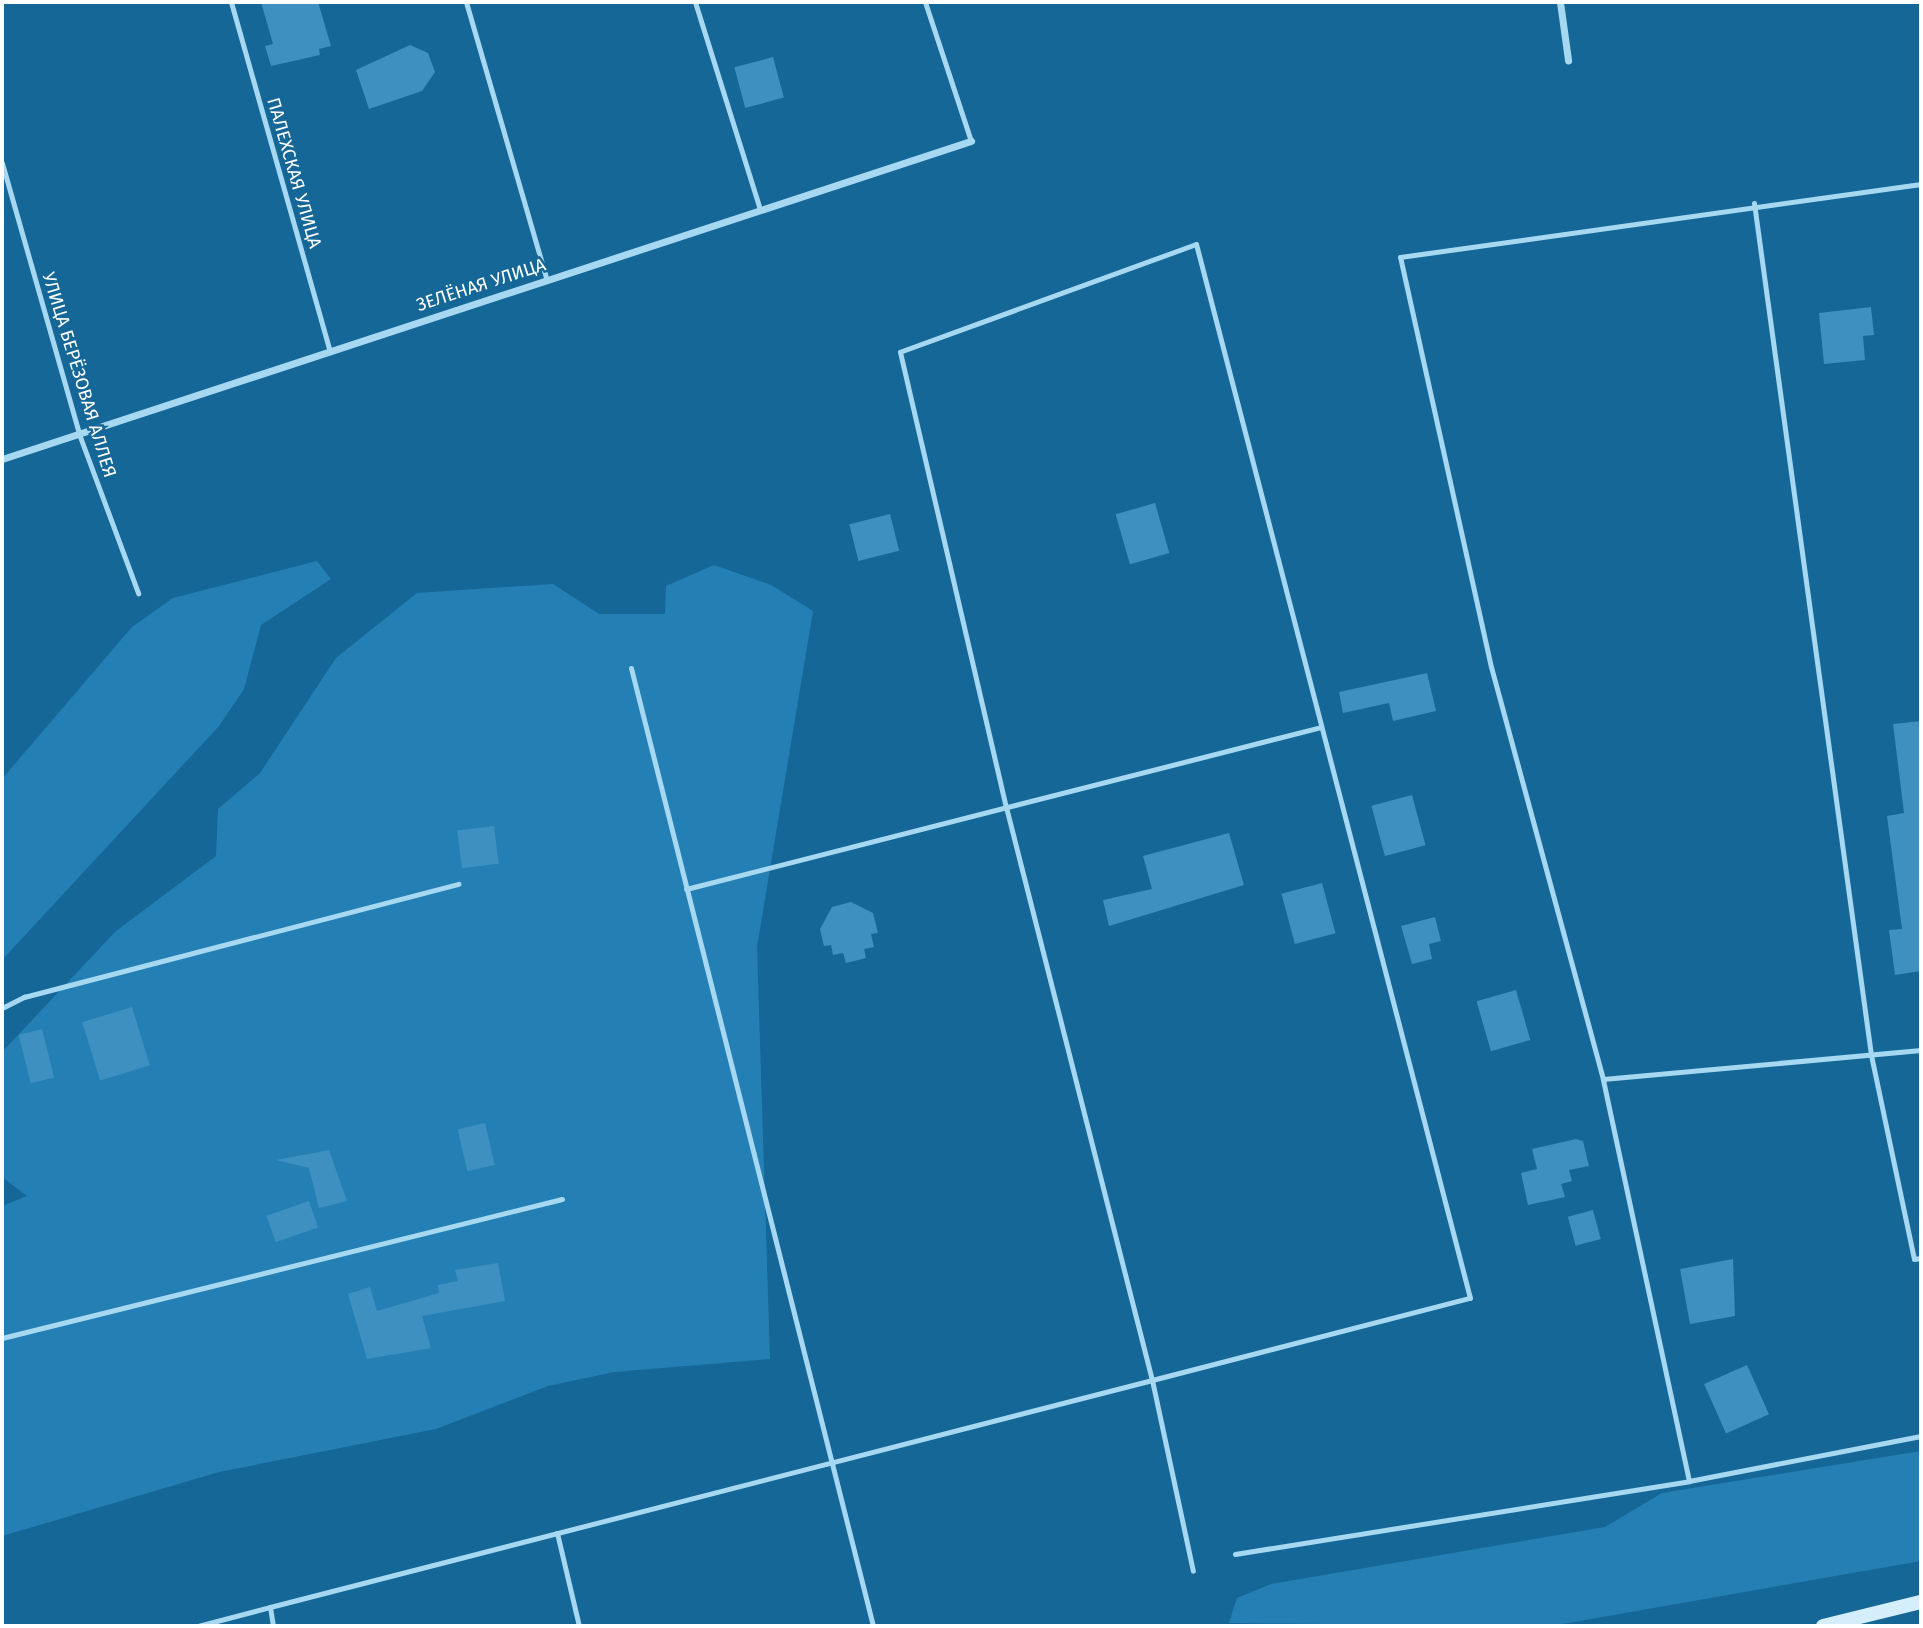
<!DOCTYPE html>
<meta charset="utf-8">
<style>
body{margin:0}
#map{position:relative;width:1923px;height:1628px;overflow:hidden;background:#156797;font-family:"Fira Sans",sans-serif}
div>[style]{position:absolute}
.green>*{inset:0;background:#2480b4}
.building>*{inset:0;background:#3d90bf;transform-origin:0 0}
.lane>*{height:5px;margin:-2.5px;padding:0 2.5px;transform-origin:2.5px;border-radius:2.5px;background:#a6d8f2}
.street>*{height:7px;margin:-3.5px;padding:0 3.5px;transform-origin:3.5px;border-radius:3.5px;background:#a6d8f2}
.secondary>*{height:14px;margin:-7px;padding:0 7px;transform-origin:7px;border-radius:7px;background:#d5eefc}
span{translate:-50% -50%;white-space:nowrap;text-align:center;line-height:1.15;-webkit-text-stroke:5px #156797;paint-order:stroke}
.street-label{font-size:18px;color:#fff}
.frame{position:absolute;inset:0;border:4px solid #fff;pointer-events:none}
</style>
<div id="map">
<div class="green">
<div style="clip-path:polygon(317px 561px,331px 579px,261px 625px,244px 689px,219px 726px,2px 960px,2px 779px,132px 627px,173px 598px)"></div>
<div style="clip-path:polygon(714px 565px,771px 585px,813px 611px,757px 947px,770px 1359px,614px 1372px,548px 1386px,436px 1429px,219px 1472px,2px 1536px,2px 1206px,27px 1196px,2px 1177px,2px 1052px,116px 931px,216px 856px,218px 809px,260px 773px,336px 658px,417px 593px,553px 584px,599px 614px,665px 614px,666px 586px)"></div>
<div style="clip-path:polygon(1921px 1451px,1921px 1561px,1551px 1626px,1229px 1623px,1237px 1598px,1271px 1584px,1605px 1527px,1662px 1493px)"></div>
</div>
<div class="building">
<div style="clip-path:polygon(261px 2px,318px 2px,331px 46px,319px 49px,320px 55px,271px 66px,265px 46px,273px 44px)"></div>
<div style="clip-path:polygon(410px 45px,428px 53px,435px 72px,422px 91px,369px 109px,356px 70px)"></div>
<div style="left:773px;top:57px;width:42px;height:40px;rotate:75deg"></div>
<div style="clip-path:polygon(1871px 307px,1874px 335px,1863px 336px,1865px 360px,1824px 364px,1819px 313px)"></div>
<div style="left:1155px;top:503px;width:52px;height:41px;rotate:74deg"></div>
<div style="left:890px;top:514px;width:38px;height:42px;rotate:76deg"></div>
<div style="clip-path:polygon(1427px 673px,1436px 711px,1393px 721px,1389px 703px,1343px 713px,1339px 692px)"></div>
<div style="clip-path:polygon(1921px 721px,1921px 971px,1895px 975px,1889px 930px,1902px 929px,1887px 816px,1904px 813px,1893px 724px)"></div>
<div style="left:1412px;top:795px;width:52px;height:42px;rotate:75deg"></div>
<div style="left:494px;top:826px;width:38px;height:37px;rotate:83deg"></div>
<div style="clip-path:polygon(1229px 833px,1244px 885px,1109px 926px,1103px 900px,1152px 889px,1143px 856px)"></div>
<div style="left:1322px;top:883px;width:52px;height:42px;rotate:75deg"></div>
<div style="clip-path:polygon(851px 902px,873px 913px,878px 933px,871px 934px,874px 947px,864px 949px,866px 958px,846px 963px,843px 953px,833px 955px,831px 945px,824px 946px,820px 929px,832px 907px)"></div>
<div style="clip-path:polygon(1435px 917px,1441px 941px,1429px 944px,1432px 959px,1412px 964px,1401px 926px)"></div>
<div style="left:1516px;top:990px;width:52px;height:41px;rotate:74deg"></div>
<div style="left:132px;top:1007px;width:61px;height:52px;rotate:73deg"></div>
<div style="left:42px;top:1029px;width:50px;height:24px;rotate:76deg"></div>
<div style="left:485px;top:1123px;width:43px;height:28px;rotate:77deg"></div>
<div style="clip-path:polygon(1576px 1139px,1583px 1141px,1589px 1166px,1569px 1170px,1572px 1181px,1561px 1184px,1565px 1197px,1528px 1205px,1521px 1173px,1537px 1169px,1532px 1149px)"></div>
<div style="clip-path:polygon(329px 1150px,347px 1201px,319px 1208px,309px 1168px,276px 1160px)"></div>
<div style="left:309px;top:1201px;width:28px;height:45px;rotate:71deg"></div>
<div style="left:1593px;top:1210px;width:30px;height:26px;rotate:75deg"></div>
<div style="clip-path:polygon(1733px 1259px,1735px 1316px,1690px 1324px,1680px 1269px)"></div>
<div style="clip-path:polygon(498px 1263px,505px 1301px,422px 1316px,431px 1348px,367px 1359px,348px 1294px,370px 1287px,377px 1311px,439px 1293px,438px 1285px,458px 1281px,455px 1270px)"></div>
<div style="left:1747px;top:1365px;width:54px;height:47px;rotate:66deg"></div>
</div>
<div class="lane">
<div style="left:231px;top:2px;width:364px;rotate:74.2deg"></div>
<div style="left:466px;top:2px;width:290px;rotate:73.8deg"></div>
<div style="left:695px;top:2px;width:218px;rotate:72.6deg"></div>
<div style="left:925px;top:2px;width:146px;rotate:71.7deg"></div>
<div style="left:2px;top:163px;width:282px;rotate:74.1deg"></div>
<div style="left:79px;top:434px;width:170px;rotate:69.6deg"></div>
<div style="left:1754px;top:203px;width:860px;rotate:82.18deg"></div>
<div style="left:1871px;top:1055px;width:208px;rotate:78.1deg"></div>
<div style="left:1914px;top:1259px;width:7px;rotate:-8deg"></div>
<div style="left:631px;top:668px;width:988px;rotate:75.82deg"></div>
<div style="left:686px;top:889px;width:655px;rotate:-14.31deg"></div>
<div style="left:2px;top:1008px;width:25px;rotate:-27deg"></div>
<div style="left:24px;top:997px;width:449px;rotate:-14.6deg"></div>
<div style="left:1603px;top:1079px;width:319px;rotate:-5.2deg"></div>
<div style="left:2px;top:1338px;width:577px;rotate:-13.94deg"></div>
<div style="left:1689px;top:1481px;width:411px;rotate:-102.1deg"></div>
<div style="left:1603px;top:1079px;width:427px;rotate:-105.2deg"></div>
<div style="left:1491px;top:667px;width:420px;rotate:-102.5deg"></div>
<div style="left:1400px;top:257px;width:526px;rotate:-7.98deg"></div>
<div style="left:557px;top:1533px;width:96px;rotate:76.7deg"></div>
<div style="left:1235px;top:1554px;width:460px;rotate:-9.1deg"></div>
<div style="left:1689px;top:1481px;width:236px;rotate:-11deg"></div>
<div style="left:270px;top:1607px;width:19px;rotate:81deg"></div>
<div style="left:198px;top:1626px;width:74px;rotate:-14.8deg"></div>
<div style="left:270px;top:1607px;width:911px;rotate:-14.43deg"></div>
<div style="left:1152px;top:1380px;width:328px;rotate:-14.5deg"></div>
<div style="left:1470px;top:1298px;width:1089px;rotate:-104.57deg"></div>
<div style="left:1196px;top:244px;width:315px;rotate:160deg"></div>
<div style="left:900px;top:352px;width:467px;rotate:76.9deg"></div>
<div style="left:1006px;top:807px;width:591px;rotate:75.71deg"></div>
<div style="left:1152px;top:1380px;width:195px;rotate:77.9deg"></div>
</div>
<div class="street">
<div style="left:1560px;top:2px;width:59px;rotate:82.1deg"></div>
<div style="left:2px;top:459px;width:1020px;rotate:-18.17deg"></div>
</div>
<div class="secondary">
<div style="left:1823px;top:1626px;width:101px;rotate:-13.8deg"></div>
</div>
<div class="street-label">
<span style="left:294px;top:173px;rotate:74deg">ПАЛЕХСКАЯ УЛИЦА</span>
<span style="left:481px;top:285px;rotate:-18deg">ЗЕЛЁНАЯ УЛИЦА</span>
<span style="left:79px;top:375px;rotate:73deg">УЛИЦА БЕРЁЗОВАЯ АЛЛЕЯ</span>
</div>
<div class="frame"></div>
</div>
